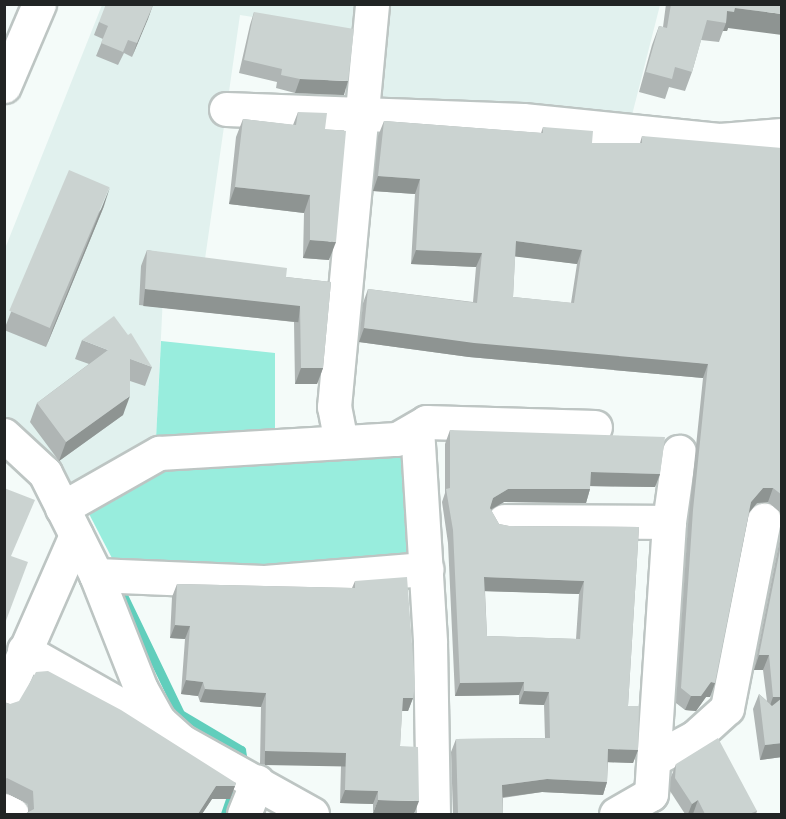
<!DOCTYPE html>
<style>
body{margin:0}
#map{position:relative;width:786px;height:819px;overflow:hidden;background:#f4fbf9;font-family:Barlow,sans-serif}
div>[style]{position:absolute}
.built>*{inset:0;background:#e1f1ee}
.green>*{inset:0;background:#98eddd}
.stream>*{height:9px;margin:-4.5px;padding:0 4.5px;transform-origin:4.5px;border-radius:4.5px;background:#61cebc}
.roads{filter:drop-shadow(2px 0 #bdc5c3) drop-shadow(-2px 0 #bdc5c3) drop-shadow(0 2px #bdc5c3) drop-shadow(0 -2px #bdc5c3)}
.minor>*{height:33px;margin:-16.5px;padding:0 16.5px;transform-origin:16.5px;border-radius:16.5px;background:#fff}
.major>*{height:33px;margin:-16.5px;padding:0 16.5px;transform-origin:16.5px;border-radius:16.5px;background:#fff}
.wall>*{inset:0;background:#afb5b4}
.shaded-wall>*{inset:0;background:#8e9492;transform-origin:0 0}
.building>*{inset:0;background:#cbd3d1;transform-origin:0 0}
span{translate:-50% -50%;white-space:nowrap;text-align:center;line-height:1.15;-webkit-text-stroke:4.5px #f4fbf9;paint-order:stroke}
.frame{position:absolute;inset:0;border:6px solid #212424;pointer-events:none}
</style>
<div id="map">
<div class="built">
<div style="clip-path:polygon(102px 5px,364px 5px,360px 34px,240px 15px,204px 266px,164px 275px,156px 439px,77px 489px,5px 421px,4px 251px)"></div>
<div style="clip-path:polygon(380px 5px,660px 5px,630px 123px,371px 106px)"></div>
</div>
<div class="green">
<div style="clip-path:polygon(161px 341px,275px 353px,275px 431px,156px 439px)"></div>
<div style="clip-path:polygon(404px 451px,410px 559px,269px 573px,115px 564px,87px 510px,166px 462px)"></div>
</div>
<div class="stream">
<div style="left:119px;top:587px;width:141px;rotate:64.3deg"></div>
<div style="left:180px;top:714px;width:71px;rotate:30.5deg"></div>
<div style="left:241px;top:750px;width:11px;rotate:80deg"></div>
<div style="left:225px;top:814px;width:24px;rotate:-71deg"></div>
</div>
<div class="roads">
<div class="minor">
<div style="left:226px;top:109px;width:297px;rotate:2.1deg"></div>
<div style="left:523px;top:120px;width:198px;rotate:5.8deg"></div>
<div style="left:720px;top:140px;width:62px;rotate:-4.6deg"></div>
<div style="left:417px;top:428px;width:215px;rotate:86.5deg"></div>
<div style="left:430px;top:643px;width:171px;rotate:89deg"></div>
<div style="left:4px;top:435px;width:56px;rotate:42.8deg"></div>
<div style="left:45px;top:473px;width:114px;rotate:63.4deg"></div>
<div style="left:96px;top:575px;width:123px;rotate:68.5deg"></div>
<div style="left:141px;top:689px;width:37px;rotate:61deg"></div>
<div style="left:159px;top:721px;width:30px;rotate:42deg"></div>
<div style="left:181px;top:741px;width:150px;rotate:29.1deg"></div>
<div style="left:341px;top:442px;width:36px;rotate:-101deg"></div>
<div style="left:334px;top:407px;width:405px;rotate:-84.6deg"></div>
<div style="left:62px;top:508px;width:112px;rotate:-29.6deg"></div>
<div style="left:159px;top:453px;width:238px;rotate:-3.4deg"></div>
<div style="left:397px;top:439px;width:34px;rotate:-30deg"></div>
<div style="left:426px;top:422px;width:169px;rotate:1.7deg"></div>
<div style="left:504px;top:521px;width:165px;rotate:0.3deg"></div>
<div style="left:96px;top:575px;width:167px;rotate:2.4deg"></div>
<div style="left:263px;top:582px;width:164px;rotate:-4.6deg"></div>
<div style="left:24px;top:650px;width:125px;rotate:29.6deg"></div>
<div style="left:133px;top:712px;width:28px;rotate:19deg"></div>
<div style="left:4px;top:699px;width:179px;rotate:-66.3deg"></div>
<div style="left:654px;top:759px;width:47px;rotate:-28.2deg"></div>
<div style="left:695px;top:737px;width:43px;rotate:-42.2deg"></div>
<div style="left:727px;top:708px;width:192px;rotate:-78.9deg"></div>
<div style="left:4px;top:810px;width:9px;rotate:27deg"></div>
<div style="left:244px;top:814px;width:35px;rotate:-68deg"></div>
<div style="left:616px;top:814px;width:40px;rotate:-29.7deg"></div>
<div style="left:651px;top:794px;width:273px;rotate:-86.2deg"></div>
<div style="left:669px;top:522px;width:71px;rotate:-81.9deg"></div>
</div>
<div class="major">
<div style="left:4px;top:86px;width:89px;rotate:-66.9deg"></div>
</div>
</div>
<div class="wall">
<div style="clip-path:polygon(666px 4px,782px 4px,728px 28px,727px 31px,723px 31px,719px 42px,701px 40px,692px 72px,685px 91px,669px 87px,665px 99px,639px 92px,652px 45px,659px 26px,663px 27px)"></div>
<div style="clip-path:polygon(153px 5px,132px 57px,124px 53px,118px 65px,96px 56px,103px 39px,94px 35px,99px 22px)"></div>
<div style="clip-path:polygon(254px 12px,344px 95px,295px 93px,276px 88px,277px 82px,239px 73px,250px 25px)"></div>
<div style="clip-path:polygon(298px 112px,325px 129px,329px 260px,303px 258px,304px 213px,229px 204px,236px 137px,243px 119px,293px 125px)"></div>
<div style="clip-path:polygon(evenodd,384px 121px,541px 133px,543px 127px,592px 143px,640px 143px,642px 136px,782px 177px,782px 514px,768px 502px,757px 503px,749px 513px,715px 683px,710px 697px,706px 697px,696px 711px,685px 710px,676px 703px,688px 524px,703px 378px,469px 357px,359px 342px,363px 303px,368px 289px,473px 302px,476px 267px,411px 264px,415px 194px,373px 191px,378px 136px,384px 121px,515px 256px,577px 264px,571px 303px,513px 297px,515px 256px)"></div>
<div style="clip-path:polygon(104px 206px,46px 347px,4px 330px,11px 312px)"></div>
<div style="clip-path:polygon(147px 250px,286px 277px,331px 282px,323px 368px,317px 384px,295px 384px,294px 322px,139px 305px,141px 266px)"></div>
<div style="clip-path:polygon(82px 340px,152px 367px,145px 386px,130px 381px,123px 415px,59px 461px,30px 422px,37px 403px,89px 364px,75px 359px)"></div>
<div style="clip-path:polygon(evenodd,450px 430px,660px 474px,655px 487px,590px 486px,590px 489px,586px 503px,504px 502px,491px 510px,499px 524px,509px 526px,639px 527px,628px 706px,638px 750px,633px 763px,608px 762px,607px 782px,603px 795px,542px 792px,503px 798px,503px 814px,453px 814px,451px 752px,456px 739px,545px 738px,544px 705px,519px 704px,519px 695px,455px 696px,448px 543px,442px 502px,445px 493px,445px 444px,450px 430px,485px 591px,579px 594px,576px 639px,487px 636px,485px 591px)"></div>
<div style="clip-path:polygon(782px 528px,782px 757px,760px 760px,753px 709px,759px 694px,767px 701px,763px 670px,754px 670px)"></div>
<div style="clip-path:polygon(355px 581px,413px 698px,408px 711px,402px 711px,400px 746px,373px 813px,373px 804px,340px 803px,341px 766px,260px 764px,261px 707px,200px 702px,198px 696px,181px 694px,185px 639px,170px 638px,172px 597px,177px 584px,352px 588px)"></div>
<div style="clip-path:polygon(4px 702px,236px 783px,230px 799px,212px 799px,202px 814px,25px 814px,28px 812px,28px 804px,4px 792px)"></div>
<div style="clip-path:polygon(676px 764px,757px 811px,756px 814px,685px 814px,670px 791px,671px 777px)"></div>
</div>
<div class="shaded-wall">
<div style="clip-path:polygon(153px 5px,148px 19px,132px 57px,137px 43px)"></div>
<div style="clip-path:polygon(735px 8px,782px 14px,782px 35px,728px 28px,727px 31px,723px 31px,726px 23px,727px 11px)"></div>
<div style="clip-path:polygon(300px 79px,348px 81px,344px 95px,295px 93px)"></div>
<div style="clip-path:polygon(378px 176px,420px 179px,415px 194px,373px 191px)"></div>
<div style="clip-path:polygon(110px 187px,104px 206px,46px 347px,53px 328px)"></div>
<div style="clip-path:polygon(235px 187px,310px 195px,304px 213px,229px 204px)"></div>
<div style="clip-path:polygon(310px 240px,336px 242px,329px 260px,303px 258px)"></div>
<div style="clip-path:polygon(516px 241px,582px 250px,577px 264px,511px 256px)"></div>
<div style="clip-path:polygon(416px 250px,482px 253px,476px 267px,411px 264px)"></div>
<div style="left:145px;top:289px;width:156px;height:17px;rotate:6deg"></div>
<div style="clip-path:polygon(364px 328px,708px 364px,703px 378px,469px 357px,359px 342px)"></div>
<div style="clip-path:polygon(301px 368px,323px 368px,317px 384px,295px 384px)"></div>
<div style="clip-path:polygon(130px 396px,123px 415px,59px 461px,66px 442px)"></div>
<div style="clip-path:polygon(591px 472px,660px 474px,655px 487px,586px 486px)"></div>
<div style="clip-path:polygon(763px 488px,773px 488px,768px 502px,757px 503px,746px 516px,751px 502px)"></div>
<div style="clip-path:polygon(508px 489px,590px 489px,586px 503px,504px 502px,488px 511px,493px 498px)"></div>
<div style="clip-path:polygon(484px 577px,584px 581px,579px 594px,479px 591px)"></div>
<div style="clip-path:polygon(175px 625px,190px 626px,185px 639px,170px 638px)"></div>
<div style="clip-path:polygon(759px 655px,769px 655px,763px 670px,754px 670px)"></div>
<div style="clip-path:polygon(186px 680px,203px 682px,198px 696px,181px 694px)"></div>
<div style="clip-path:polygon(524px 682px,519px 695px,455px 696px,460px 683px)"></div>
<div style="clip-path:polygon(711px 682px,715px 683px,710px 697px,706px 697px,696px 711px,685px 710px,691px 696px)"></div>
<div style="clip-path:polygon(205px 689px,266px 693px,261px 707px,200px 702px)"></div>
<div style="clip-path:polygon(524px 691px,549px 692px,544px 705px,519px 704px)"></div>
<div style="clip-path:polygon(773px 697px,782px 697px,782px 700px,768px 711px)"></div>
<div style="clip-path:polygon(403px 698px,413px 698px,408px 711px,398px 711px)"></div>
<div style="clip-path:polygon(782px 743px,782px 757px,760px 760px,765px 745px)"></div>
<div style="clip-path:polygon(608px 749px,638px 750px,633px 763px,603px 762px)"></div>
<div style="left:265px;top:751px;width:81px;height:14px;rotate:1deg"></div>
<div style="clip-path:polygon(547px 779px,607px 782px,603px 795px,542px 792px,497px 798px,502px 785px)"></div>
<div style="clip-path:polygon(216px 786px,235px 786px,230px 799px,212px 799px,202px 814px,198px 814px)"></div>
<div style="clip-path:polygon(345px 790px,378px 791px,373px 804px,340px 803px)"></div>
<div style="clip-path:polygon(378px 800px,419px 801px,414px 814px,373px 813px)"></div>
<div style="clip-path:polygon(698px 800px,693px 814px,688px 814px,692px 804px)"></div>
</div>
<div class="building">
<div style="clip-path:polygon(106px 4px,153px 5px,137px 43px,128px 40px,123px 52px,101px 43px,108px 26px,99px 22px)"></div>
<div style="clip-path:polygon(671px 4px,782px 4px,782px 14px,735px 8px,734px 12px,727px 11px,726px 23px,707px 20px,692px 72px,675px 67px,672px 79px,646px 72px,659px 26px,667px 28px)"></div>
<div style="clip-path:polygon(254px 12px,354px 29px,348px 81px,300px 79px,281px 75px,282px 69px,244px 60px)"></div>
<div style="clip-path:polygon(298px 112px,327px 113px,325px 129px,346px 131px,336px 242px,310px 240px,310px 195px,235px 187px,243px 119px,296px 125px)"></div>
<div style="clip-path:polygon(evenodd,384px 121px,543px 133px,543px 127px,593px 131px,592px 143px,642px 143px,642px 136px,782px 148px,782px 166px,780px 177px,782px 177px,782px 495px,773px 488px,763px 488px,751px 502px,715px 683px,711px 682px,701px 696px,691px 696px,681px 688px,693px 510px,708px 364px,474px 343px,364px 328px,368px 289px,477px 303px,482px 253px,416px 250px,420px 179px,378px 176px,384px 121px,516px 241px,582px 250px,574px 303px,513px 297px,516px 241px)"></div>
<div style="left:69px;top:170px;width:44px;height:153px;rotate:23deg"></div>
<div style="clip-path:polygon(147px 250px,287px 268px,286px 277px,331px 282px,323px 368px,301px 368px,300px 306px,145px 289px)"></div>
<div style="clip-path:polygon(114px 316px,128px 335px,131px 333px,152px 367px,130px 359px,130px 396px,66px 442px,37px 403px,108px 350px,82px 340px)"></div>
<div style="clip-path:polygon(evenodd,450px 430px,665px 437px,660px 474px,591px 472px,590px 489px,508px 489px,493px 498px,490px 508px,499px 524px,509px 526px,639px 527px,628px 706px,639px 706px,638px 750px,608px 749px,607px 782px,547px 779px,502px 785px,503px 814px,458px 814px,456px 739px,550px 738px,549px 692px,524px 691px,524px 682px,460px 683px,453px 530px,446px 489px,450px 488px,450px 430px,484px 577px,584px 581px,580px 639px,487px 636px,484px 577px)"></div>
<div style="clip-path:polygon(4px 488px,35px 500px,11px 556px,28px 562px,4px 626px)"></div>
<div style="clip-path:polygon(782px 540px,782px 697px,773px 697px,769px 655px,759px 655px)"></div>
<div style="clip-path:polygon(407px 577px,415px 684px,413px 698px,403px 698px,400px 746px,418px 747px,419px 801px,378px 800px,378px 791px,345px 790px,346px 753px,265px 751px,266px 693px,205px 689px,203px 682px,186px 680px,190px 626px,175px 625px,177px 584px,355px 588px,355px 581px)"></div>
<div style="clip-path:polygon(48px 671px,121px 710px,236px 783px,235px 786px,216px 786px,198px 814px,25px 814px,34px 809px,33px 791px,7px 778px,4px 780px,4px 702px,10px 704px,19px 701px,36px 672px)"></div>
<div style="clip-path:polygon(759px 694px,772px 706px,782px 698px,782px 743px,765px 745px)"></div>
<div style="clip-path:polygon(718px 738px,757px 811px,749px 814px,705px 814px,698px 800px,692px 804px,675px 778px,676px 764px)"></div>
</div>
<div class="frame"></div>
</div>
